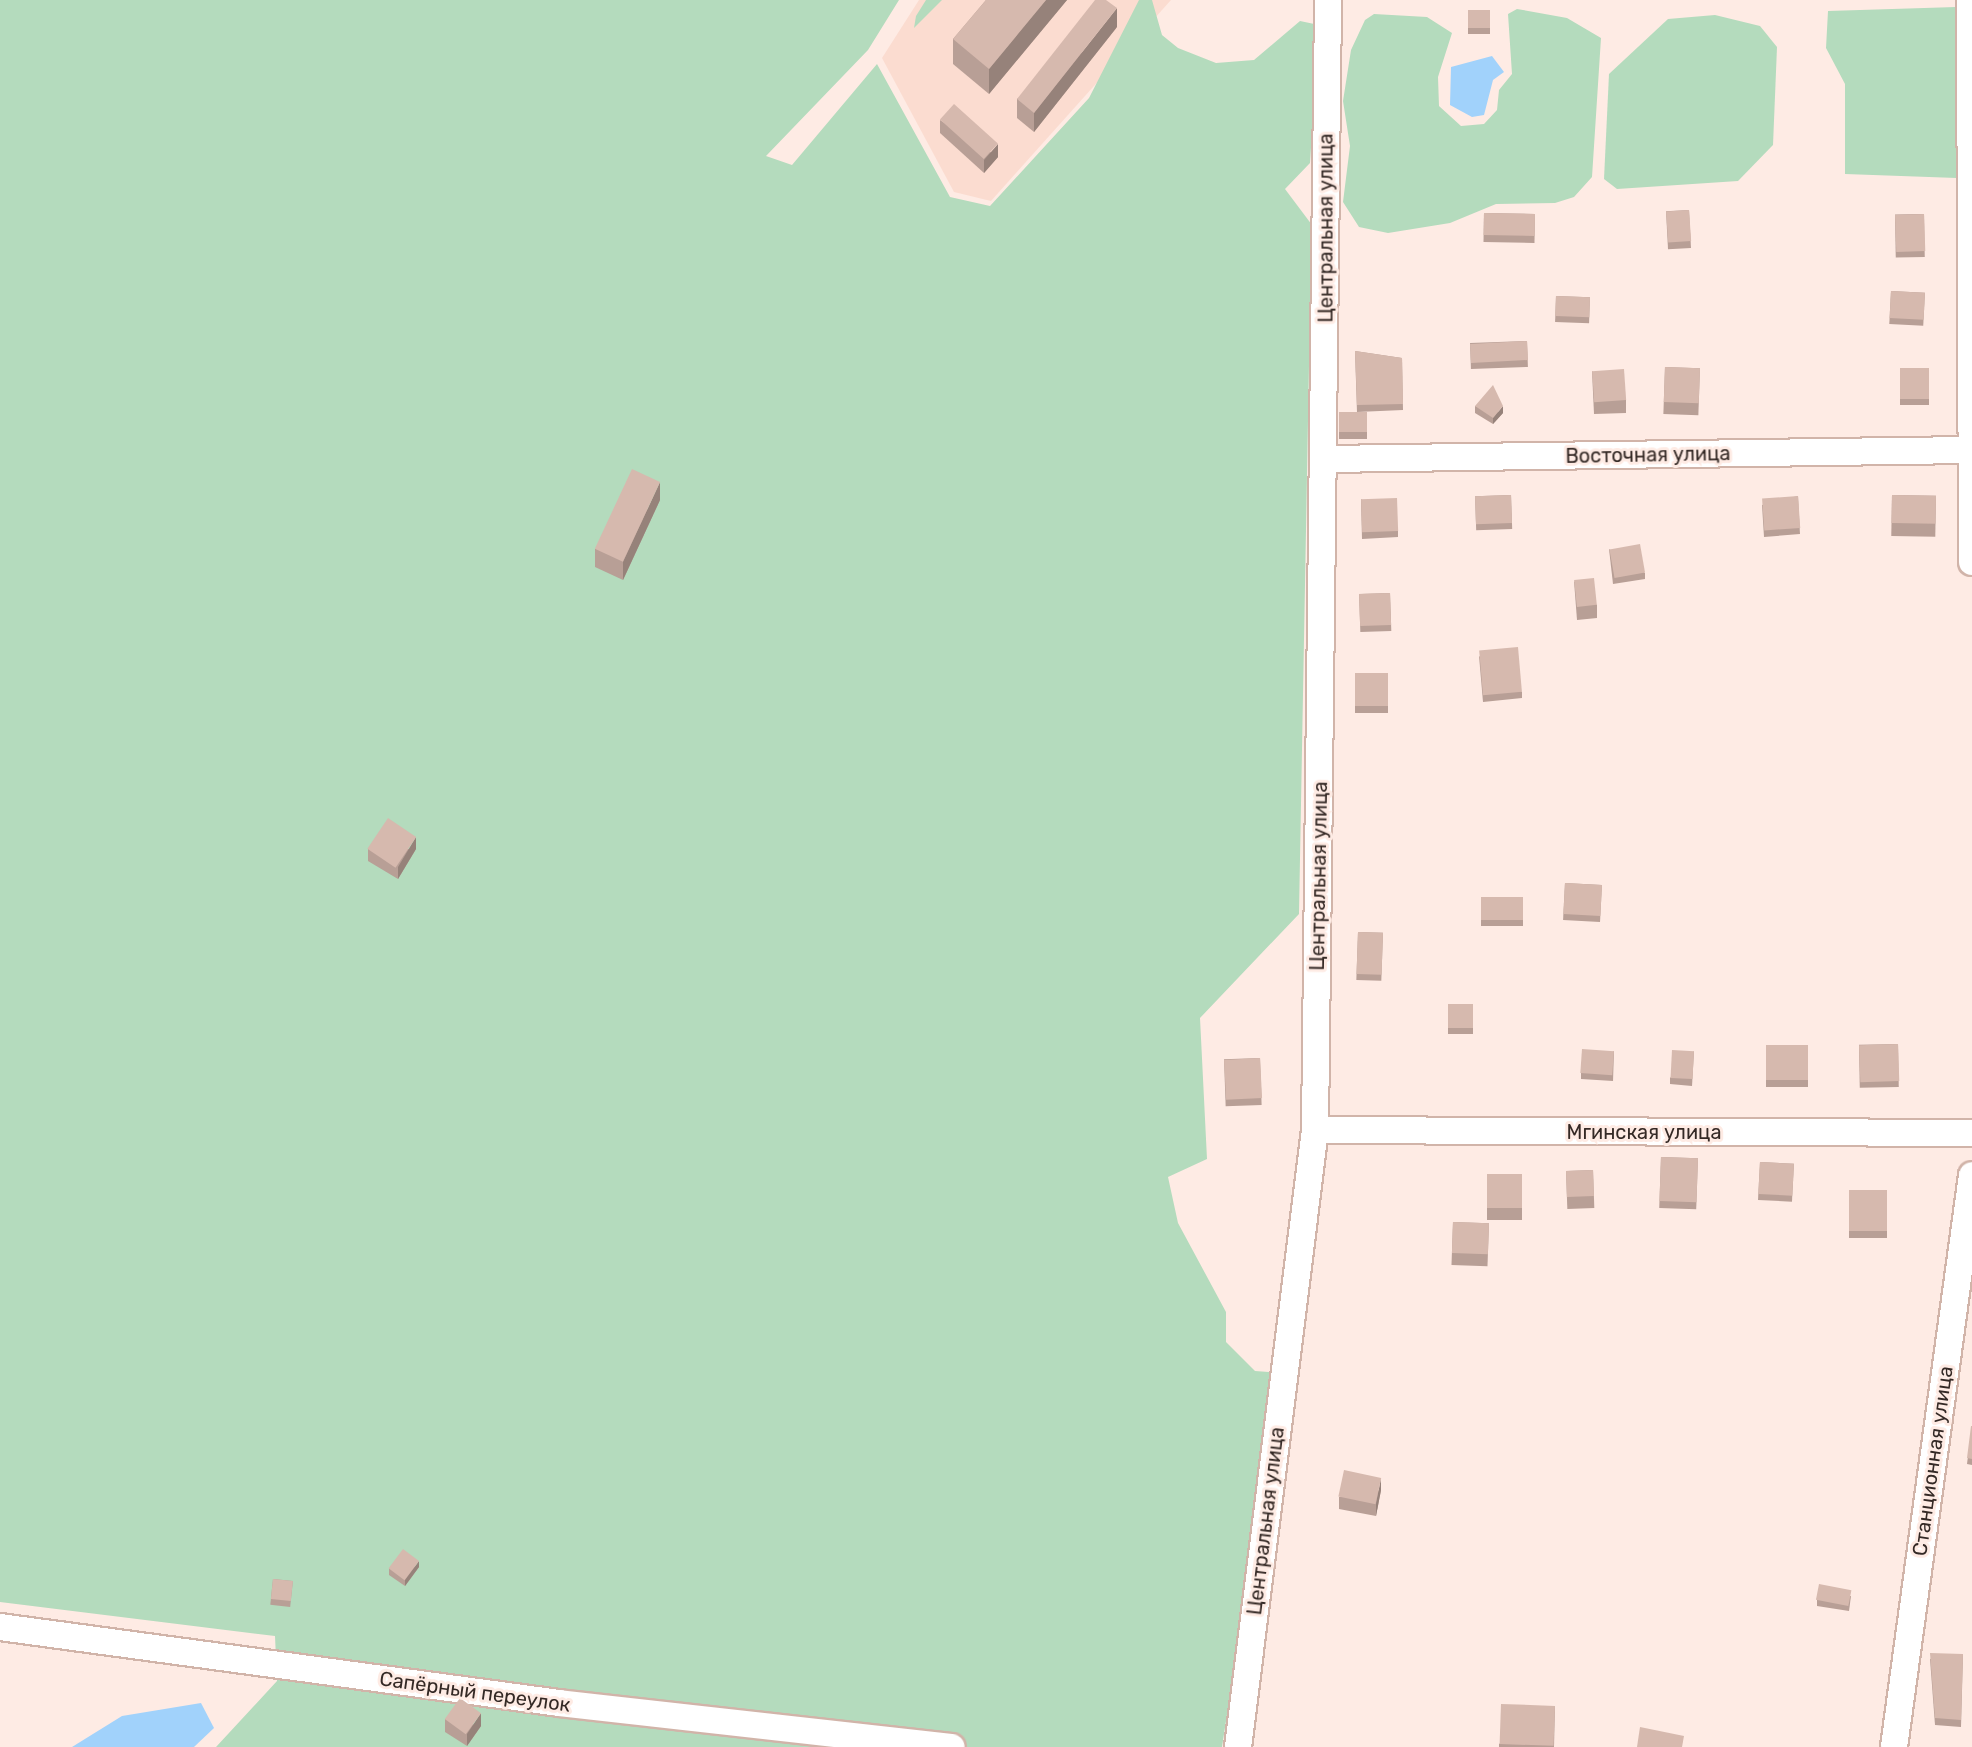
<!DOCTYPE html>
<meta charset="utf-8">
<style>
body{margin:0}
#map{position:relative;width:1972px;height:1747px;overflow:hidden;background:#feebe4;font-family:Rubik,sans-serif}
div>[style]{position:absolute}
.built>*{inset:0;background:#fbdcd0}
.green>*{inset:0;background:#b4dbbd}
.water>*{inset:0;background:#a1d2fb}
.roads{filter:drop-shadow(2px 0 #d1b4a9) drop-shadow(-2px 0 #d1b4a9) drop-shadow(0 2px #d1b4a9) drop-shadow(0 -2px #d1b4a9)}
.minor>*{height:26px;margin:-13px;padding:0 13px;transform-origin:13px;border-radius:13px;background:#fff}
.wall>*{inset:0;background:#b89f96;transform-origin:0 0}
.shaded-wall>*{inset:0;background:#96827a}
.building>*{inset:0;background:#d6b9ae;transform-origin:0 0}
span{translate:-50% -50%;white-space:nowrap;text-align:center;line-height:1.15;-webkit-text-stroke:6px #feebe4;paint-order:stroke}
.street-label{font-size:20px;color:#342925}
</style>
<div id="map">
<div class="built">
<div style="clip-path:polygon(919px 0,1171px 0,991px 201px,954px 192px,882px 58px)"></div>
</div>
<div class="green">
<div style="clip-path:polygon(0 0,899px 0,868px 50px,766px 156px,792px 165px,877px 64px,950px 197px,990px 206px,1089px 98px,1139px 0,1152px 0,1162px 35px,1178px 48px,1216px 63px,1254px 60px,1300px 21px,1319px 25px,1310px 163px,1285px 189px,1318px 233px,1311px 256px,1299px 914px,1200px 1018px,1207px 1159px,1168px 1177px,1178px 1223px,1226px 1312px,1226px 1342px,1255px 1371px,1280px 1373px,1222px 1747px,216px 1747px,277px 1681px,275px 1636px,0 1602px)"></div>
<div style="clip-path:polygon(926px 0,942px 0,914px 28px,916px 16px)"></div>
<div style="clip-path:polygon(1956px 7px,1957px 178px,1845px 174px,1845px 84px,1826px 48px,1828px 11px)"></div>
<div style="clip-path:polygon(1517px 9px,1567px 18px,1601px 38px,1592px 177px,1574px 197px,1555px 203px,1496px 204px,1450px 223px,1388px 233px,1359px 227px,1343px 202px,1350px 146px,1343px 101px,1351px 50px,1365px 20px,1374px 14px,1427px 17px,1452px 33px,1438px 77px,1439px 106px,1461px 126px,1484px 124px,1497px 110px,1499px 90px,1512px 74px,1508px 14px)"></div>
<div style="clip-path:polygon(1715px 15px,1760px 26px,1777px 47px,1773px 145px,1738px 181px,1617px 189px,1604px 179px,1609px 74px,1668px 19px)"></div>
</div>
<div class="water">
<div style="clip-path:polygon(1492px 56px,1504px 72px,1493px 80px,1484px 115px,1472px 117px,1450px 105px,1451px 67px)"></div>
<div style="clip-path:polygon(201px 1703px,214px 1728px,194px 1747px,72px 1747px,122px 1716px)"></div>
</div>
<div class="roads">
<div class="minor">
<div style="left:1970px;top:0;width:562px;rotate:89.8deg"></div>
<div style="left:1325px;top:459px;width:646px;rotate:-0.8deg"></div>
<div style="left:1315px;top:1130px;width:657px;rotate:0.26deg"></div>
<div style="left:0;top:1627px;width:564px;rotate:7.74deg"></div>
<div style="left:559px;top:1703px;width:395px;rotate:6.4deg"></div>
<div style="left:1238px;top:1747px;width:622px;rotate:-82.89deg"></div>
<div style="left:1315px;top:1130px;width:1130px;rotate:-89.34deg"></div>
<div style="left:1894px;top:1747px;width:577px;rotate:-82.23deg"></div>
</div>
</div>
<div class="wall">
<div style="clip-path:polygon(986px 0,1067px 0,989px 94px,953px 64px,953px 39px)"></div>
<div style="left:1468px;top:10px;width:22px;height:24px"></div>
<div style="clip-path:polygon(1117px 27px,1034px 132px,1017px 118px,1017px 99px)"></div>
<div style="clip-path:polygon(940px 120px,998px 157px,984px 173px,940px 133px)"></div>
<div style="left:1689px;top:210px;width:38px;height:23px;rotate:87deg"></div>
<div style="left:1484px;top:213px;width:51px;height:29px;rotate:1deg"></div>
<div style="left:1924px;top:214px;width:43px;height:29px;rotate:89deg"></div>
<div style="left:1891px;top:291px;width:34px;height:33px;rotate:3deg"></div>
<div style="left:1556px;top:296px;width:34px;height:26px;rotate:2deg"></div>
<div style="left:1527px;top:341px;width:26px;height:57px;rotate:88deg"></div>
<div style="clip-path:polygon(1355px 351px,1402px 358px,1403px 410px,1357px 412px)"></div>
<div style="left:1665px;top:367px;width:35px;height:47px;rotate:2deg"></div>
<div style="left:1900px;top:368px;width:29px;height:37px"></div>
<div style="clip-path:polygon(1592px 371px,1626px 400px,1626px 413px,1594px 414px)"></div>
<div style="clip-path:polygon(1475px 406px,1503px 413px,1493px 424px,1475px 413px)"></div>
<div style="left:1339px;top:412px;width:28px;height:27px"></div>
<div style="left:1511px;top:495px;width:34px;height:36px;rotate:88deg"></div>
<div style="left:1892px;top:495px;width:44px;height:41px;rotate:1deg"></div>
<div style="clip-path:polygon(1798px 496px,1800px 534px,1764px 537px,1762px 505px)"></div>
<div style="clip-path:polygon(1361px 499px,1398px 531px,1398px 537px,1362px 539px)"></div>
<div style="clip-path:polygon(660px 500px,623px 580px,595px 567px,595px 549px)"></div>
<div style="clip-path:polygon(1609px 549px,1645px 573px,1645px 579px,1613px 584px)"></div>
<div style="clip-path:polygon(1574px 581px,1597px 605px,1597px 618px,1577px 620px)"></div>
<div style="left:1390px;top:593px;width:38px;height:31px;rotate:88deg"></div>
<div style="clip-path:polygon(1479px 656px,1522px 692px,1522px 698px,1483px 702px)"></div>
<div style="left:1388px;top:673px;width:40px;height:33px;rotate:90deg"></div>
<div style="clip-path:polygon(368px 849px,416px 849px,398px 879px,368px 861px)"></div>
<div style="left:1565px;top:883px;width:37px;height:37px;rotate:3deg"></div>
<div style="left:1481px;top:897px;width:42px;height:29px"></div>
<div style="left:1358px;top:932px;width:25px;height:48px;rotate:2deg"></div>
<div style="left:1448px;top:1004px;width:25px;height:30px"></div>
<div style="left:1898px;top:1044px;width:43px;height:39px;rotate:89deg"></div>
<div style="left:1808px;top:1045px;width:42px;height:42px;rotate:90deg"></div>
<div style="clip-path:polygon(1614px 1051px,1613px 1081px,1581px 1079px,1581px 1073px)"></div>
<div style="clip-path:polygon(1694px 1051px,1692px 1086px,1670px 1084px,1670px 1078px)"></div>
<div style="left:1260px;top:1058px;width:47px;height:36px;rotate:88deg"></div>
<div style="left:1661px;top:1157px;width:37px;height:51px;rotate:2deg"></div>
<div style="left:1760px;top:1162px;width:34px;height:38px;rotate:3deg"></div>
<div style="left:1593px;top:1170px;width:38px;height:27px;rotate:88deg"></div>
<div style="left:1522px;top:1174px;width:46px;height:35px;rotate:90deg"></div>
<div style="left:1849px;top:1190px;width:38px;height:48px"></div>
<div style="left:1453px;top:1222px;width:36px;height:43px;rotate:2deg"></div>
<div style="clip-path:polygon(1972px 1426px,1972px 1465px,1967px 1464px)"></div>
<div style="clip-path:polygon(1381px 1490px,1376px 1516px,1339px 1509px,1339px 1497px)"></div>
<div style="clip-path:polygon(419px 1567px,405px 1586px,389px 1575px,389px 1568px)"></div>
<div style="left:273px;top:1579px;width:20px;height:26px;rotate:6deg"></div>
<div style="clip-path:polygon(1851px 1596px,1849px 1611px,1817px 1606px,1817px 1600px)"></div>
<div style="clip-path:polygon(1963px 1654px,1961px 1727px,1935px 1725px,1930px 1659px)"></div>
<div style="clip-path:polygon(1555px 1706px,1554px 1747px,1499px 1747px,1499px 1744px)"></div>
<div style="clip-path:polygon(445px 1719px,481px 1726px,467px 1746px,445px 1732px)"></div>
</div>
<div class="shaded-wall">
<div style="clip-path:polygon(1046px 0,1067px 0,989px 94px,989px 69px)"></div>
<div style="clip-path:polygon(1117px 8px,1117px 27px,1034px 132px,1034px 113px)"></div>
<div style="clip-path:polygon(998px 144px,998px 157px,984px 173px,984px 160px)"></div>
<div style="clip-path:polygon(1503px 406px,1503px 413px,1493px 424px,1493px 418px)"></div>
<div style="clip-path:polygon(660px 482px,660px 500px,623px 580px,623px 562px)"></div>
<div style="clip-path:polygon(416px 837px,416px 849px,398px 879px,398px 867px)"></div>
<div style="clip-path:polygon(1381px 1478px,1381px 1490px,1376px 1516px,1376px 1504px)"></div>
<div style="clip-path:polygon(419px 1561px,419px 1567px,405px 1586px,405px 1580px)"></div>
<div style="clip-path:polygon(481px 1713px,481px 1726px,467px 1746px,467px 1734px)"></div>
</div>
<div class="building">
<div style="clip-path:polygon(986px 0,1046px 0,989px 69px,953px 39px)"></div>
<div style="clip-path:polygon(1095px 0,1106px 0,1117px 8px,1034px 113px,1017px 99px)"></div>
<div style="left:1468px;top:10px;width:22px;height:18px"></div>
<div style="left:954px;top:104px;width:59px;height:21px;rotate:42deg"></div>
<div style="left:1689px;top:210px;width:31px;height:23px;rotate:86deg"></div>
<div style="left:1484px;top:213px;width:51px;height:22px;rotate:1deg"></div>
<div style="left:1924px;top:214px;width:37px;height:29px;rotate:88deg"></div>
<div style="left:1891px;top:291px;width:34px;height:27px;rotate:3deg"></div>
<div style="left:1556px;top:296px;width:34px;height:20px;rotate:2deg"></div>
<div style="left:1527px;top:341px;width:19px;height:57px;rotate:87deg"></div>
<div style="clip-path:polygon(1355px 351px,1402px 358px,1403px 404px,1357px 405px)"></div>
<div style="left:1665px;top:367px;width:35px;height:35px;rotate:2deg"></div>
<div style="left:1900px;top:368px;width:29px;height:31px"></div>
<div style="left:1624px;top:369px;width:31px;height:32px;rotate:86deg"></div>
<div style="clip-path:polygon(1493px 385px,1503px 406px,1493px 418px,1475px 406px)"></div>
<div style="left:1339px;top:412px;width:28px;height:20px"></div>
<div style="left:632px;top:469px;width:31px;height:88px;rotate:25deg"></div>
<div style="left:1511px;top:495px;width:28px;height:36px;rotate:88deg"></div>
<div style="left:1892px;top:495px;width:44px;height:28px;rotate:1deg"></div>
<div style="left:1798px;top:496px;width:32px;height:36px;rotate:86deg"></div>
<div style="left:1397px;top:498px;width:33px;height:36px;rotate:88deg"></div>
<div style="left:1640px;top:544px;width:29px;height:31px;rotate:80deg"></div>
<div style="left:1594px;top:578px;width:27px;height:20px;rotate:84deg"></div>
<div style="left:1390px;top:593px;width:32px;height:31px;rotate:88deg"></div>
<div style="left:1518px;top:647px;width:45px;height:39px;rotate:85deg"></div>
<div style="left:1388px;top:673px;width:33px;height:33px;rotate:90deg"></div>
<div style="left:388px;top:818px;width:34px;height:37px;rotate:34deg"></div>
<div style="left:1565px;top:883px;width:37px;height:31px;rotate:3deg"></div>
<div style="left:1481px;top:897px;width:42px;height:23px"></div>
<div style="left:1358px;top:932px;width:25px;height:42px;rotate:2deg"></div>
<div style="left:1448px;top:1004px;width:25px;height:24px"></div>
<div style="left:1898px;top:1044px;width:37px;height:39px;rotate:88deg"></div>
<div style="left:1808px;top:1045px;width:35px;height:42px;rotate:90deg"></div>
<div style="left:1582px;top:1049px;width:32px;height:24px;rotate:4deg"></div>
<div style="left:1672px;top:1050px;width:22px;height:28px;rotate:3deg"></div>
<div style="left:1260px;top:1058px;width:40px;height:36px;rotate:87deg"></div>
<div style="left:1661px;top:1157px;width:37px;height:44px;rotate:2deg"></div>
<div style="left:1760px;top:1162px;width:34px;height:32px;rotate:3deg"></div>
<div style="left:1593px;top:1170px;width:26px;height:27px;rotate:88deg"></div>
<div style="left:1522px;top:1174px;width:34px;height:35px;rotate:90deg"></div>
<div style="left:1849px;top:1190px;width:38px;height:41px"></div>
<div style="left:1453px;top:1222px;width:36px;height:31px;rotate:2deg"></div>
<div style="clip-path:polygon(1971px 1426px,1972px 1426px,1972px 1459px,1967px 1458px)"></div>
<div style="left:1344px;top:1470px;width:38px;height:27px;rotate:12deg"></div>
<div style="left:403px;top:1549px;width:20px;height:24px;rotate:37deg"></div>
<div style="left:273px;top:1579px;width:20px;height:20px;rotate:6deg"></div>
<div style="left:1819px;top:1584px;width:33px;height:16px;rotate:11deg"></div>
<div style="clip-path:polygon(1930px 1653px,1963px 1654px,1961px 1720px,1935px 1718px)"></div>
<div style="left:460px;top:1698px;width:26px;height:26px;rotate:36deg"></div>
<div style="left:1501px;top:1704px;width:54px;height:40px;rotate:2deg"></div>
<div style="clip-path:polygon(1640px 1727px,1684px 1736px,1682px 1747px,1637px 1747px)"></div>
</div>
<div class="street-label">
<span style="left:1326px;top:228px;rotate:-90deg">Центральная улица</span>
<span style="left:1648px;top:455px;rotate:-1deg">Восточная улица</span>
<span style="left:1319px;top:876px;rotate:-89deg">Центральная улица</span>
<span style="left:1644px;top:1132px">Мгинская улица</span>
<span style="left:1933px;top:1461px;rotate:-82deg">Станционная улица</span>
<span style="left:1266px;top:1521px;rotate:-83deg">Центральная улица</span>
<span style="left:475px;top:1692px;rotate:8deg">Сапёрный переулок</span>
</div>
</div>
